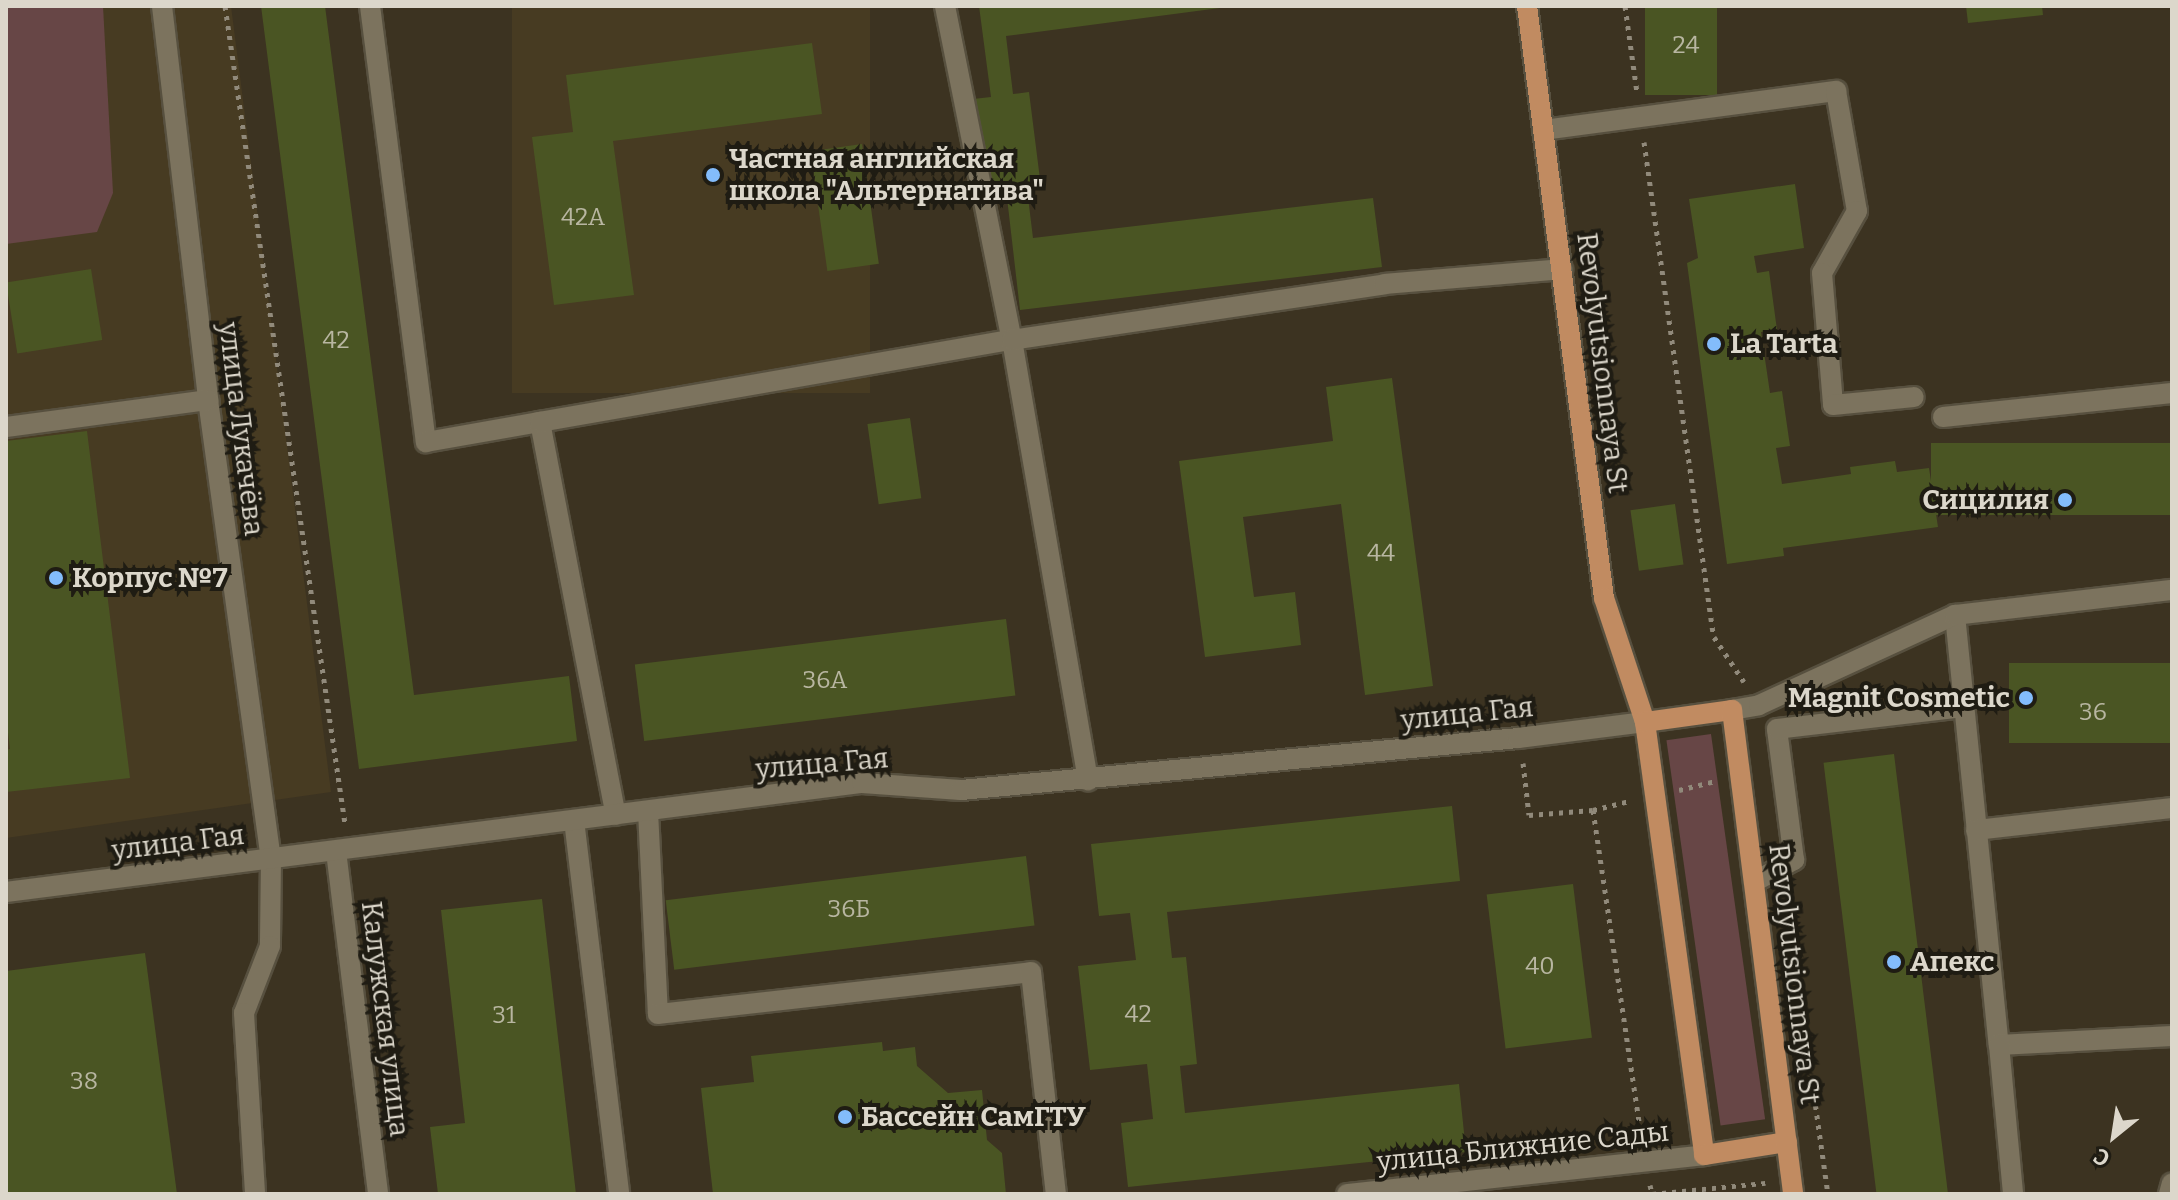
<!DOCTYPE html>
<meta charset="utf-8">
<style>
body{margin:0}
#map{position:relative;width:2178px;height:1200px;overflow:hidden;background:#3c3321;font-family:Bitter,serif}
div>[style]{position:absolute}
.built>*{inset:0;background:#473b22;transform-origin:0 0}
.green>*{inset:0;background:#674646;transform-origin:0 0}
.building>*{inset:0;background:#4a5523;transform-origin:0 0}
.path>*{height:5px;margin-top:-2.5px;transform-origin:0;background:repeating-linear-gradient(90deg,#918a7b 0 4px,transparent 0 10px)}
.roads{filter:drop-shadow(2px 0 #57503f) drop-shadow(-2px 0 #57503f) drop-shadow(0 2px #57503f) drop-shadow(0 -2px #57503f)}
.minor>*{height:20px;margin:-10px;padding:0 10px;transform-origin:10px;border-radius:10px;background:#7c735e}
.major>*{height:20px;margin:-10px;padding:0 10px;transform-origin:10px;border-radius:10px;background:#c18b61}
.dots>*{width:22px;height:22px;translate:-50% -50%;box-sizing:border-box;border:4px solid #1f1c13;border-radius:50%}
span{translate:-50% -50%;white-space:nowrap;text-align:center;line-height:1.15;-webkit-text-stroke:8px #1f1c13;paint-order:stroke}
.number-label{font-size:24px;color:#b8b6a1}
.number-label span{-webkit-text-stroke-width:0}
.poi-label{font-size:28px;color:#dcd7cb;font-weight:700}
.left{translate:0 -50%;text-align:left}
.right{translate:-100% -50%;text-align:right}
.street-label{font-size:28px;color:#dcd7cb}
.frame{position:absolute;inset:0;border:8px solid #dcd7cb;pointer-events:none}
.north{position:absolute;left:2074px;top:1096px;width:80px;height:80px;-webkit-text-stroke:6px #1f1c13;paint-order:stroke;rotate:210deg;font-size:22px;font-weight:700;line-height:32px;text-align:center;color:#dcd7cb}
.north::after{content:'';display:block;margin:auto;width:28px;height:36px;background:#dcd7cb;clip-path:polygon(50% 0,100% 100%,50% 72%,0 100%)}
</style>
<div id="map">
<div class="built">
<div style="clip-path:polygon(6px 6px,231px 6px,331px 792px,6px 838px)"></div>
<div style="left:512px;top:6px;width:358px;height:387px"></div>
</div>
<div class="green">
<div style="clip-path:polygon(6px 6px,103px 6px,113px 193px,97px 232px,6px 244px)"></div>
<div style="left:1711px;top:734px;width:389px;height:45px;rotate:82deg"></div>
</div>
<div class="building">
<div style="clip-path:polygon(261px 6px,325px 6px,414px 695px,569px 676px,577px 741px,359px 769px)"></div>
<div style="clip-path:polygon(979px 6px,1235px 6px,1006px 36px,1013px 94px,1029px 92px,1041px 187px,1027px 189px,1033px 238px,1373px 198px,1382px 267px,1020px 310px,1006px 189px,984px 192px,973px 99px,991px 97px)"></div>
<div style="left:1645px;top:6px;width:72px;height:89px"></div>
<div style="clip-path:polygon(1966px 6px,2042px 6px,2043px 15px,1968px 23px)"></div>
<div style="clip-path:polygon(812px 43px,822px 114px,613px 141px,634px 295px,554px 305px,532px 137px,573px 132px,566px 75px)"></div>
<div style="left:862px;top:144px;width:121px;height:52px;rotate:82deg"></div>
<div style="clip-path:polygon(1795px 184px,1804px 248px,1754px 256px,1757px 273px,1769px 271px,1777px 330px,1761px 332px,1770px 393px,1782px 391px,1790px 446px,1776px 448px,1782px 484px,1851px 474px,1850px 467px,1895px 461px,1897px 472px,1929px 468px,1938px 527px,1783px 548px,1784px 556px,1727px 564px,1687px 263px,1698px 258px,1689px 199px)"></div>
<div style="left:91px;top:269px;width:72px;height:86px;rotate:81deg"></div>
<div style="clip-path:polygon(1392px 378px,1433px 686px,1365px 695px,1341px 504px,1243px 517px,1254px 597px,1295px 592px,1301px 645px,1205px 657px,1179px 461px,1333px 441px,1326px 387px)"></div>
<div style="left:910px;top:418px;width:81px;height:43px;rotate:82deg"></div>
<div style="clip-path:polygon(87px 431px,130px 778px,6px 792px,6px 750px,10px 749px,6px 716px,6px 441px)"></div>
<div style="left:2172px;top:443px;width:72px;height:241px;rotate:90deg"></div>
<div style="left:1675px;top:504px;width:61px;height:45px;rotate:82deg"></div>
<div style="left:1006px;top:619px;width:77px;height:374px;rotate:83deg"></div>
<div style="left:2172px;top:663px;width:80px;height:163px;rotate:90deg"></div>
<div style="left:1894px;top:754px;width:443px;height:71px;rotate:83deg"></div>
<div style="clip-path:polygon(1452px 806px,1460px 881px,1167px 912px,1172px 958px,1186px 957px,1197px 1064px,1180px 1066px,1185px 1113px,1459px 1084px,1466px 1152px,1128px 1187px,1121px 1123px,1153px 1119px,1147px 1064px,1090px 1070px,1078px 966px,1136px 960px,1130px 913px,1099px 916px,1091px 844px)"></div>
<div style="left:1026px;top:856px;width:70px;height:363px;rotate:83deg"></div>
<div style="left:1573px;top:884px;width:155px;height:87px;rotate:83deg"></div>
<div style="clip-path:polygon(542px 899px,576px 1194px,438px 1194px,430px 1127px,465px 1123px,441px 910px)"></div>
<div style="clip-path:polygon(145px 953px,177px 1194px,6px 1194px,6px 971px)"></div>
<div style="clip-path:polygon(882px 1042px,883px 1051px,915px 1047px,917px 1066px,948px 1093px,982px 1090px,987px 1140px,1002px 1153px,1006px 1194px,713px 1194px,701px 1088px,754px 1082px,751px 1056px)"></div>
</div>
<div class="path">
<div style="left:225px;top:6px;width:827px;rotate:81.65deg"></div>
<div style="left:1625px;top:6px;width:87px;rotate:82.1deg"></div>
<div style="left:1644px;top:142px;width:500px;rotate:82deg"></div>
<div style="left:1714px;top:637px;width:54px;rotate:56.3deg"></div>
<div style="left:1523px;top:763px;width:52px;rotate:83.4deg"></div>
<div style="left:1529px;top:815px;width:64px;rotate:-4.5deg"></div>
<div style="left:1593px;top:810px;width:38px;rotate:-14deg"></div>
<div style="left:1679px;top:790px;width:38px;rotate:-14deg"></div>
<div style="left:1593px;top:810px;width:330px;rotate:81.6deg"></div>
<div style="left:1789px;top:917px;width:280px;rotate:82deg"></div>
<div style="left:1650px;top:1185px;width:9px;rotate:77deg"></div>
<div style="left:1652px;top:1194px;width:114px;rotate:-5.6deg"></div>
</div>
<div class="roads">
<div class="minor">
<div style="left:162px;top:6px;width:397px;rotate:83.3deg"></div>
<div style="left:208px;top:400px;width:463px;rotate:82.2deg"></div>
<div style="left:271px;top:859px;width:87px;rotate:90.7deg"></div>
<div style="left:270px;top:946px;width:72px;rotate:111.2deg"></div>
<div style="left:244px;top:1013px;width:181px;rotate:86.5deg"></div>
<div style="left:370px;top:6px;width:440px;rotate:82.7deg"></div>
<div style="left:426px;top:442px;width:116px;rotate:-10deg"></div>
<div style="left:540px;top:422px;width:400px;rotate:79.1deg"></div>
<div style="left:945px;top:6px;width:341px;rotate:78.7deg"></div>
<div style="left:1012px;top:340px;width:447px;rotate:80.2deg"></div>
<div style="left:1543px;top:130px;width:296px;rotate:-7.6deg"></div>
<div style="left:1836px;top:91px;width:122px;rotate:80.1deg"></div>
<div style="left:1857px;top:211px;width:71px;rotate:119.4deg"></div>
<div style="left:1822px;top:273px;width:132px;rotate:85.2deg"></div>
<div style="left:1833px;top:405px;width:81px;rotate:-5.6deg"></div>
<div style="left:1943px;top:417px;width:230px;rotate:-6deg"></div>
<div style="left:540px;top:422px;width:479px;rotate:-9.9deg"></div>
<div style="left:1012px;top:340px;width:377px;rotate:-8.5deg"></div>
<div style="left:1385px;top:284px;width:178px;rotate:-4.8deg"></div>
<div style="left:6px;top:427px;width:204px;rotate:-7.6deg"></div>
<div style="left:1955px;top:615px;width:432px;rotate:84.2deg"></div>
<div style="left:1999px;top:1045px;width:173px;rotate:-3deg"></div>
<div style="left:1732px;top:710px;width:27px;rotate:-10deg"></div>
<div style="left:1759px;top:705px;width:216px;rotate:-24.7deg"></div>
<div style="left:1955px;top:615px;width:218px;rotate:-6.6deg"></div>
<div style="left:648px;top:811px;width:203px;rotate:87.2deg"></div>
<div style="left:658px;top:1014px;width:375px;rotate:-6.4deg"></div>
<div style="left:1031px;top:972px;width:223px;rotate:83.6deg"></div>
<div style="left:574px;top:820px;width:377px;rotate:83.1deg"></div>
<div style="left:1976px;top:830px;width:197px;rotate:-6.4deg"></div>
<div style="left:336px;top:851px;width:346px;rotate:83deg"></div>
<div style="left:1754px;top:882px;width:46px;rotate:-28.8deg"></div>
<div style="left:1794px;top:860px;width:132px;rotate:-97.4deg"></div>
<div style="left:1777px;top:729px;width:188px;rotate:-6.7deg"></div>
<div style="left:6px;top:892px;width:863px;rotate:-7.26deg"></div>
<div style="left:862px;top:783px;width:99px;rotate:4deg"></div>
<div style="left:961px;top:790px;width:559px;rotate:-5.33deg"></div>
<div style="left:1518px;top:738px;width:128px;rotate:-7.2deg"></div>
<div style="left:1999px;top:1045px;width:150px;rotate:84.6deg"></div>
<div style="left:1347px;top:1194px;width:359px;rotate:-6.2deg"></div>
<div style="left:2169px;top:1194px;width:11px;rotate:-75deg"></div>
</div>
<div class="major">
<div style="left:1527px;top:6px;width:597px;rotate:82.59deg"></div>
<div style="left:1604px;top:598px;width:131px;rotate:71.7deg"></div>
<div style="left:1645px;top:722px;width:437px;rotate:82.2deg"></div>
<div style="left:1704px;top:1155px;width:84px;rotate:-8.9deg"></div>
<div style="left:1645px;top:722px;width:88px;rotate:-7.9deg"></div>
<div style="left:1732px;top:710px;width:488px;rotate:82.8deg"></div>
</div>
</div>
<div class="dots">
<div style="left:713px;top:175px;background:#83bcfb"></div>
<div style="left:1714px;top:344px;background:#83bcfb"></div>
<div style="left:2065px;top:500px;background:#83bcfb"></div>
<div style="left:56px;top:578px;background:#83bcfb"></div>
<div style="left:2026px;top:698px;background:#83bcfb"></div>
<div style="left:1894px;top:962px;background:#83bcfb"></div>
<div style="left:845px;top:1117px;background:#83bcfb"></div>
</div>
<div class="number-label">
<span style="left:1686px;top:46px">24</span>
<span style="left:583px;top:218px">42А</span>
<span style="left:336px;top:341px">42</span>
<span style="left:1381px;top:554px">44</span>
<span style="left:825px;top:681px">36А</span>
<span style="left:2093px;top:713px">36</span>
<span style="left:849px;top:910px">36Б</span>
<span style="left:1540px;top:967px">40</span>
<span style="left:1138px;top:1015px">42</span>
<span style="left:504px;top:1016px">31</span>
<span style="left:84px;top:1082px">38</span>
</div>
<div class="poi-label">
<span class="left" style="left:729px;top:175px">Частная английская<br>школа "Альтернатива"</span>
<span class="left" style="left:1730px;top:344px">La Tarta</span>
<span class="right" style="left:2049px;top:500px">Сицилия</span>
<span class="left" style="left:72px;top:578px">Корпус №7</span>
<span class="right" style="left:2010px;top:698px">Magnit Cosmetic</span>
<span class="left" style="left:1910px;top:962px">Апекс</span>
<span class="left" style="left:861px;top:1117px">Бассейн СамГТУ</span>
</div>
<div class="street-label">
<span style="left:1602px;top:363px;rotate:83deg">Revolyutsionnaya St</span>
<span style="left:241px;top:429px;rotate:83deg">улица Лукачёва</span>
<span style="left:1467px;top:714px;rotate:-6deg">улица Гая</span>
<span style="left:822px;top:764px;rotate:-5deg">улица Гая</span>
<span style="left:178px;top:843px;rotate:-7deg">улица Гая</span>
<span style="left:1794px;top:974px;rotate:83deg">Revolyutsionnaya St</span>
<span style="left:385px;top:1019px;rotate:83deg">Калужская улица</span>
<span style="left:1523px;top:1147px;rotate:-6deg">улица Ближние Сады</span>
</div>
<div class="frame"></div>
<div class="north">С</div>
</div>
